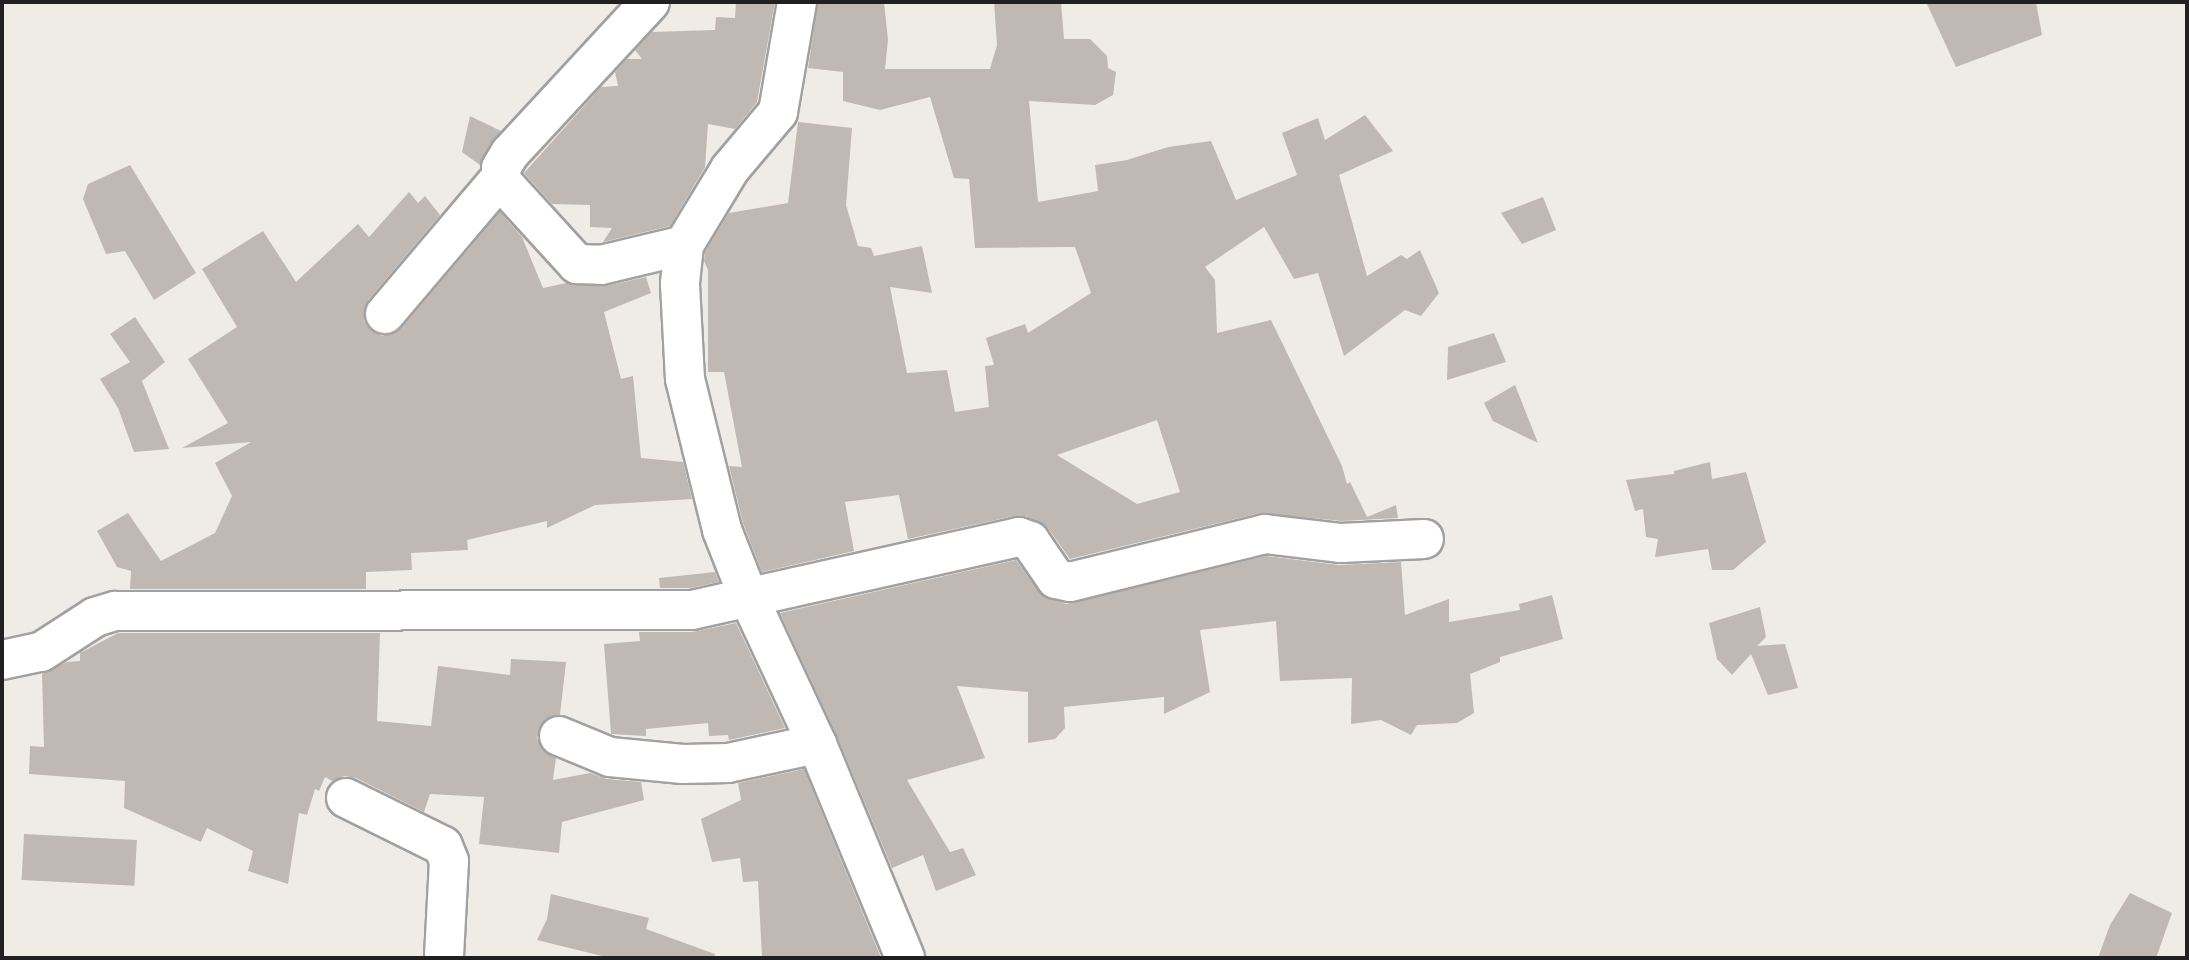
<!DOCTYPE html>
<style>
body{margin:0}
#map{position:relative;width:2189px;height:960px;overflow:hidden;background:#efece7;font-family:"PT Sans",sans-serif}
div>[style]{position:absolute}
.building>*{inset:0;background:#c0b8b3;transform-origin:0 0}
.roads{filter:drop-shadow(2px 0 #a1a1a1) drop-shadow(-2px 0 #a1a1a1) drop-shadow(0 2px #a1a1a1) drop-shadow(0 -2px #a1a1a1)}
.minor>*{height:38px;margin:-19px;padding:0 19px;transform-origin:19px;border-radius:19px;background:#fff}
span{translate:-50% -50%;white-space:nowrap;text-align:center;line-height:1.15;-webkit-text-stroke:6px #fff;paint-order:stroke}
.frame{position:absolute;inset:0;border:4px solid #202020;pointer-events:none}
</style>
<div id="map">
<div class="building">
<div style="clip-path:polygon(736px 2px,775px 2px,757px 102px,735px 129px,708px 124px,705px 167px,670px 226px,603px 242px,612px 228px,590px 227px,590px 205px,552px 204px,524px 173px,601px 87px,618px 86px,615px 72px,627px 59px,642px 59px,635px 50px,652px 32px,715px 30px,716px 17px,735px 18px)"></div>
<div style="clip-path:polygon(evenodd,818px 2px,884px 2px,888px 40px,885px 69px,990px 69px,997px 45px,994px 2px,1061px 2px,1064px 39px,1090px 39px,1107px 56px,1108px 68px,1116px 72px,1113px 95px,1095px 105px,1029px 101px,1038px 202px,1098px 191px,1095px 165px,1127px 160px,1168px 147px,1211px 141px,1236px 200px,1297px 175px,1282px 133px,1318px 118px,1325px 140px,1365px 115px,1393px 151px,1339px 175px,1367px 276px,1401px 255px,1407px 259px,1420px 250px,1439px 293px,1421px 316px,1405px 310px,1344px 356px,1318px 273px,1294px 279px,1264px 227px,1205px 267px,1215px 280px,1217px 333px,1271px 320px,1342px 466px,1347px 484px,1350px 482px,1367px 517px,1396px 505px,1398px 518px,1342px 521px,1260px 513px,1070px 559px,1048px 528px,1026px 516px,1014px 516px,908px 539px,899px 495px,845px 502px,854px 551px,762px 572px,743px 523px,729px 466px,742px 467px,724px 372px,708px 372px,708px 270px,704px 261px,705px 252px,729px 213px,788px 203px,798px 122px,852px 128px,846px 205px,858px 246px,871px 248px,874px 256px,922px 246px,932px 293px,890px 287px,907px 373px,947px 370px,955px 412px,989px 407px,985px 366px,994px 365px,986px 338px,1025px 324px,1028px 333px,1091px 293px,1075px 247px,975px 248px,969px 179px,954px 178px,930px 97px,880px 110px,843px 101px,843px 72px,808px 68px,818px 2px,1157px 420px,1180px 492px,1137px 504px,1057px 455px,1157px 420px)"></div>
<div style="clip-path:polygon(1926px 2px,2036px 2px,2042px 35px,1956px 67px)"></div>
<div style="clip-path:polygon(470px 116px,501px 131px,480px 165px,462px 152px)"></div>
<div style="clip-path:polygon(130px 165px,196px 273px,154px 300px,125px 251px,106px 254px,83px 199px,88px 184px)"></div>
<div style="clip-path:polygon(409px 192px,418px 203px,425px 196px,440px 215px,368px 300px,364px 321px,370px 330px,382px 336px,401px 329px,500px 212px,522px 237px,543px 288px,566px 283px,606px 286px,646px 277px,651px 293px,604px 312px,621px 379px,633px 376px,641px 458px,683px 462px,692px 499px,595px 505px,547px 528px,547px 521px,467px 540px,468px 550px,411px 553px,412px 570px,366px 572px,366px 589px,130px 589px,131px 571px,117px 567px,97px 531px,128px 513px,161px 561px,215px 533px,232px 496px,215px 463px,251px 442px,182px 448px,228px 423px,188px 359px,237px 327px,202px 269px,263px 231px,296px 282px,358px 224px,369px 237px)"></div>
<div style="clip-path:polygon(1543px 197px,1556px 230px,1522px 244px,1501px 213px)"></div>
<div style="clip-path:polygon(135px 317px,165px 362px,142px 381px,169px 449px,134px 452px,118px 408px,100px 379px,130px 362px,110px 334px)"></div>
<div style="clip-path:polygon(1494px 333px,1506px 362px,1447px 380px,1448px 347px)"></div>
<div style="clip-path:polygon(1515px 385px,1538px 443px,1493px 421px,1484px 403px)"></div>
<div style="clip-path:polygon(1710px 462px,1712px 479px,1746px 472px,1766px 542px,1733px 570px,1712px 570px,1708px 549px,1655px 557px,1658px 539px,1646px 537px,1643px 509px,1635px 511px,1626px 480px,1674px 474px,1674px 471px)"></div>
<div style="clip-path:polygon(1266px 556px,1339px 565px,1401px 562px,1405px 615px,1449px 599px,1449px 622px,1520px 610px,1519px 604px,1552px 595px,1563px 639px,1500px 657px,1500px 662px,1470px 674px,1474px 713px,1457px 723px,1417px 725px,1411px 735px,1381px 720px,1351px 724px,1352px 678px,1280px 681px,1276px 621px,1200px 630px,1210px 692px,1164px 714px,1164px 697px,1064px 707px,1065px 728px,1055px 739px,1028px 743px,1028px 692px,957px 686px,985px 758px,907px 780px,950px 852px,963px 848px,976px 875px,936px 891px,923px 855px,892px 868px,837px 736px,780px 613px,1016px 560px,1039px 592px,1066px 604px)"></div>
<div style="clip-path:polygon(715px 572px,719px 582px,690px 588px,660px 588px,659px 578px)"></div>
<div style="clip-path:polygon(1760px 607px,1766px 637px,1757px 646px,1785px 644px,1798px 688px,1768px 695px,1751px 654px,1732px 675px,1717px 659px,1709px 623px)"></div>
<div style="clip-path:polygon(736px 623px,785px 728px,729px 740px,728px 735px,709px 736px,708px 723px,646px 729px,646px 736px,611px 734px,604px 644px,640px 641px,639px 632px,692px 632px)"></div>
<div style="clip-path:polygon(118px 633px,380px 633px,377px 721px,431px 726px,438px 666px,510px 675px,511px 659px,566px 662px,560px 715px,545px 719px,537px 738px,542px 750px,556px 758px,553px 780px,590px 773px,607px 779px,641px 782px,644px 800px,562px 822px,559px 853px,479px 844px,484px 797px,430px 794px,424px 812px,356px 778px,344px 776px,332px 781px,325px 777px,319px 791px,315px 789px,307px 815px,299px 813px,288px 884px,248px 871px,253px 851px,207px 828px,201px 842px,124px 808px,125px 781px,29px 774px,30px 746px,44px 747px,42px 674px,67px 662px,80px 661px,80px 653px)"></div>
<div style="clip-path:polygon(804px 769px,881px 958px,762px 958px,758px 881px,743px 882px,740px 858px,712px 862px,701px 819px,741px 800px,738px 783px)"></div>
<div style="left:24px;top:834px;width:113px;height:46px;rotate:3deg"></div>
<div style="clip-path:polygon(2130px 893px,2172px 913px,2156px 958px,2098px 958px,2110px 925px)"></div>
<div style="clip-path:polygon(551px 894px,649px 918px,646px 929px,715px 954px,714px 958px,610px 958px,537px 940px,547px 919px)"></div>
</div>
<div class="roads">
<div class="minor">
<div style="left:650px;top:2px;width:206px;rotate:132.8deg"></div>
<div style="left:510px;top:153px;width:17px;rotate:121deg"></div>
<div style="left:501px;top:168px;width:9px;rotate:90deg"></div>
<div style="left:501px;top:177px;width:6px;rotate:72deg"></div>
<div style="left:503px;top:183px;width:110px;rotate:47.6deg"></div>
<div style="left:577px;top:264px;width:24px;rotate:2deg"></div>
<div style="left:601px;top:265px;width:85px;rotate:-13.5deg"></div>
<div style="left:797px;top:2px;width:112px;rotate:99.8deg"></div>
<div style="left:778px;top:112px;width:75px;rotate:130.1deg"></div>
<div style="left:730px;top:169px;width:89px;rotate:121.2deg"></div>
<div style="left:684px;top:245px;width:39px;rotate:96deg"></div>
<div style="left:680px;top:284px;width:95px;rotate:87deg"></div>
<div style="left:685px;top:379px;width:155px;rotate:76.2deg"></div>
<div style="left:722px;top:530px;width:71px;rotate:68.5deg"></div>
<div style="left:748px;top:596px;width:163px;rotate:65deg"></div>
<div style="left:817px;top:744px;width:231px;rotate:67.6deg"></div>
<div style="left:385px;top:314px;width:180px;rotate:-49.7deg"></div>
<div style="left:2px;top:660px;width:40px;rotate:-12deg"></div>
<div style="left:41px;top:652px;width:64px;rotate:-32.9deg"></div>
<div style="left:95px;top:617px;width:21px;rotate:-17deg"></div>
<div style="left:115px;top:611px;width:577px;rotate:-0.1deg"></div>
<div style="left:692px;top:610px;width:335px;rotate:-12.6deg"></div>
<div style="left:1019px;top:537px;width:12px;rotate:20deg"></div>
<div style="left:1030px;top:541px;width:46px;rotate:55.6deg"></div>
<div style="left:1056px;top:579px;width:14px;rotate:12deg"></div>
<div style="left:1070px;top:582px;width:201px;rotate:-13.8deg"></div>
<div style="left:1265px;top:534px;width:77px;rotate:6.8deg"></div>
<div style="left:1341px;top:543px;width:83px;rotate:-2.8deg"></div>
<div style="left:559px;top:736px;width:55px;rotate:22.4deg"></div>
<div style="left:610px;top:757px;width:73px;rotate:5.5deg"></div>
<div style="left:683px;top:764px;width:45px;rotate:-1.3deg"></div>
<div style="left:728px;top:763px;width:91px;rotate:-12.1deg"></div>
<div style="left:346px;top:798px;width:108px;rotate:26.3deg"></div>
<div style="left:443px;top:846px;width:16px;rotate:68deg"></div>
<div style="left:449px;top:861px;width:97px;rotate:93deg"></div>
</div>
</div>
<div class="frame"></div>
</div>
